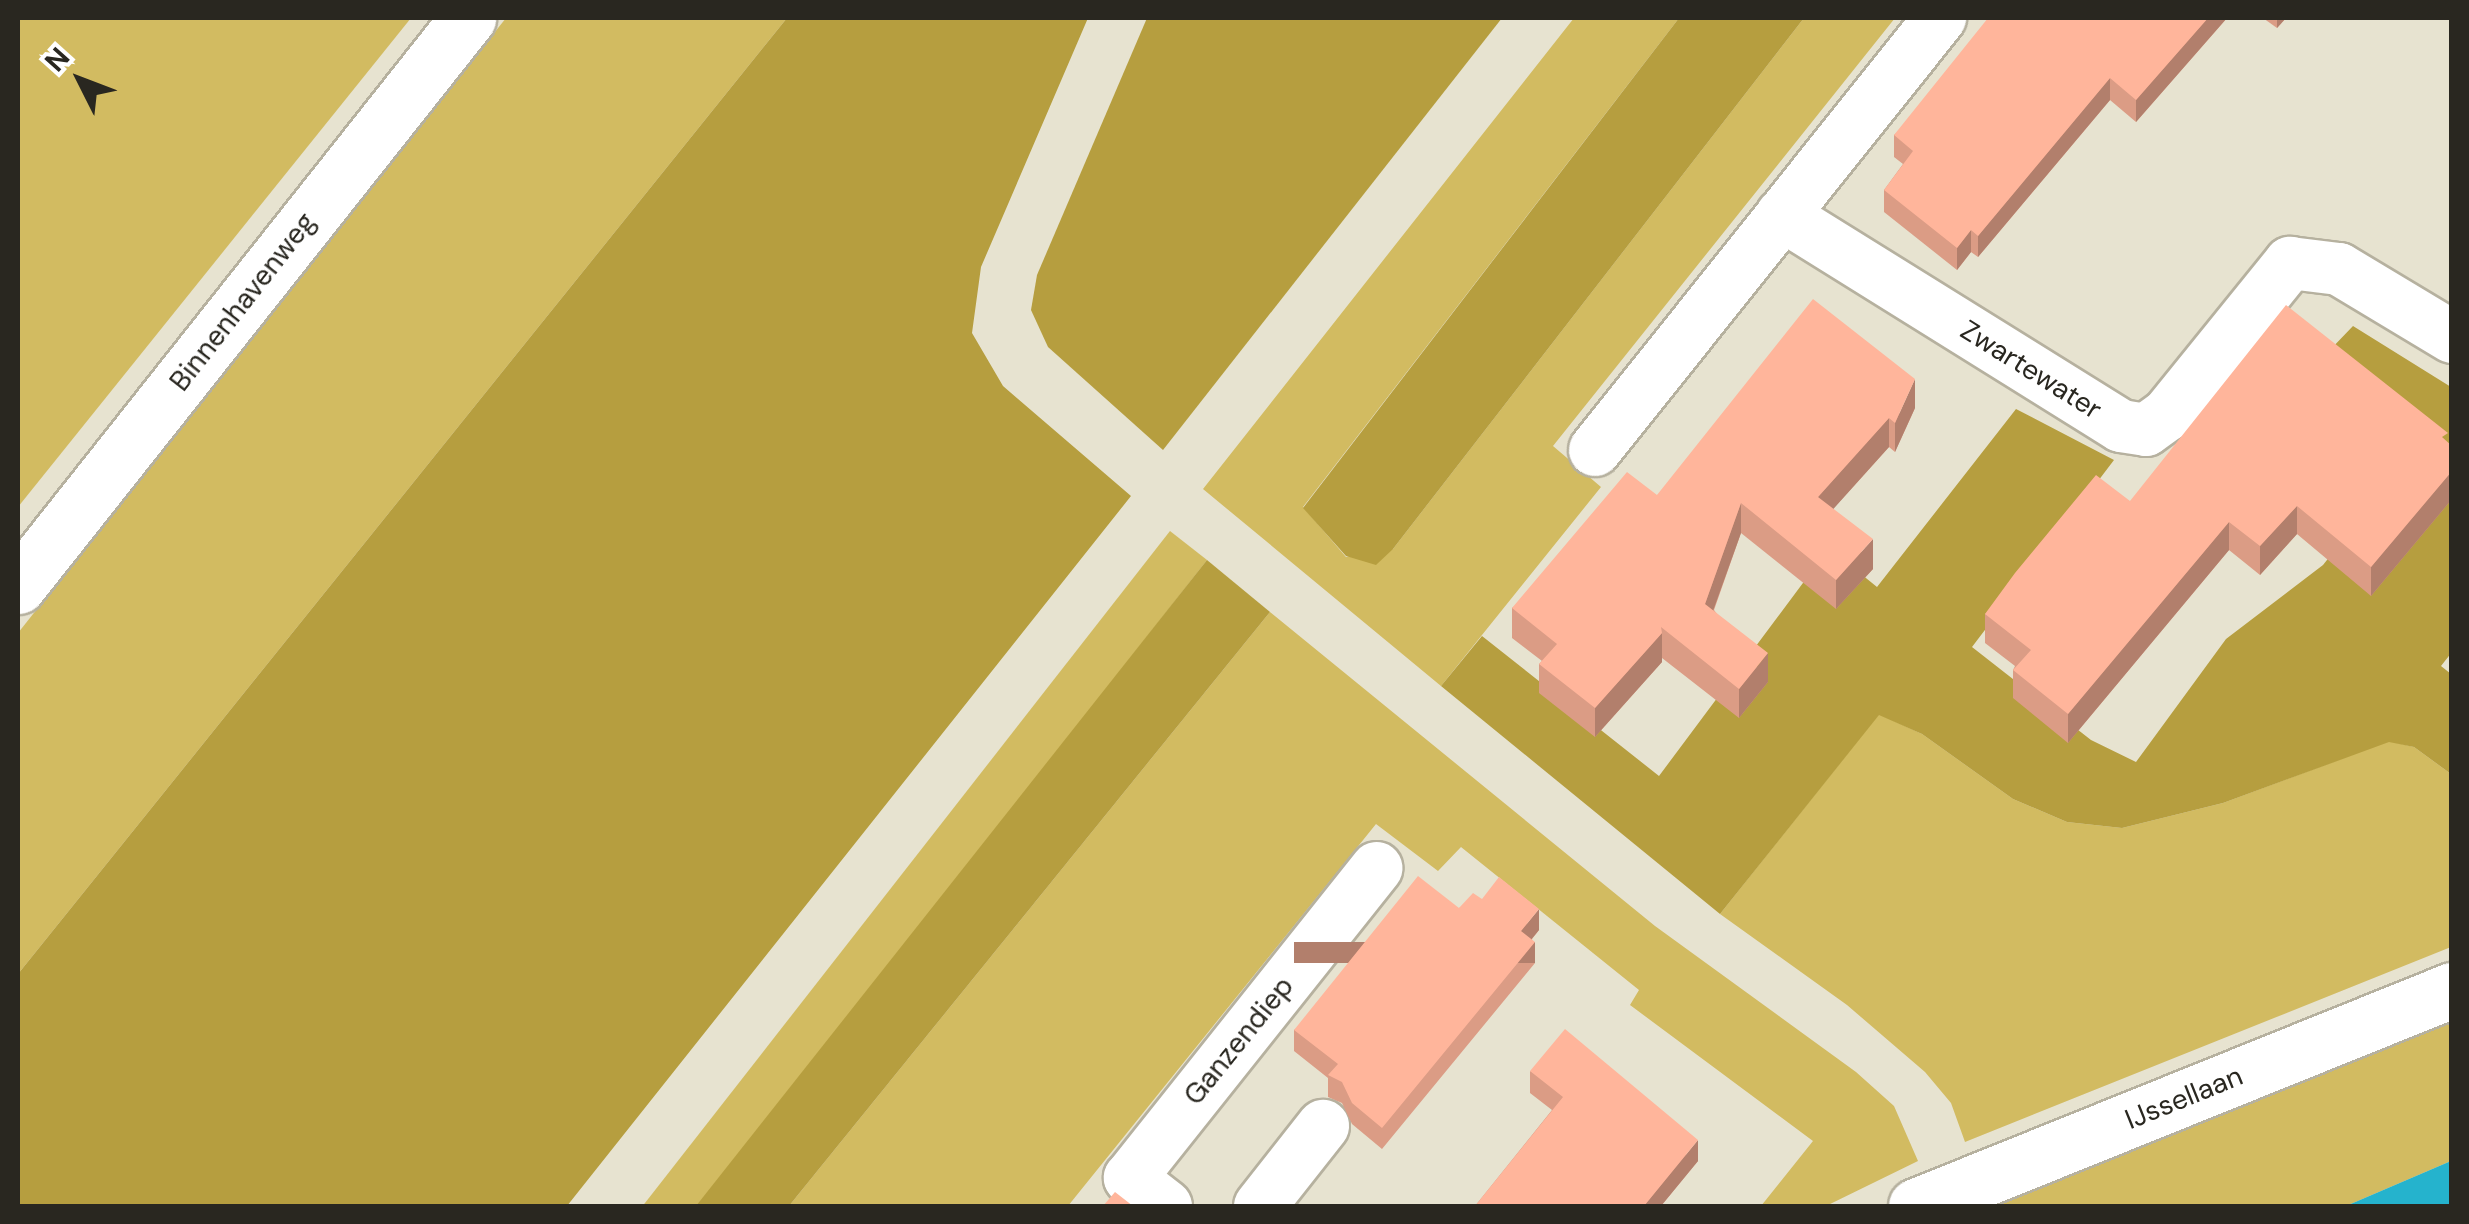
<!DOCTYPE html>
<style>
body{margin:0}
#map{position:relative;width:2469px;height:1224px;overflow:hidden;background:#e7e3d0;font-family:"DM Sans",sans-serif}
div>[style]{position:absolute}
.green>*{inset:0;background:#d2bb61;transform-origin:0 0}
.forest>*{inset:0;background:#b69e3f}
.water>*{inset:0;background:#25b3cd}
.roads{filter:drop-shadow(2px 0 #b6b19f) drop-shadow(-2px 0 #b6b19f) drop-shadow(0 2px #b6b19f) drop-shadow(0 -2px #b6b19f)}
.street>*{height:52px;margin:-26px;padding:0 26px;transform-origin:26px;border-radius:26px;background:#fff}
.secondary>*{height:55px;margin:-27.5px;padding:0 27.5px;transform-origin:27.5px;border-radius:27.5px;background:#fff}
.wall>*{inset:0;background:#db9c85}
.shaded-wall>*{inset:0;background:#b27f6c;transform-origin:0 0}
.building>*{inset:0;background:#ffb59b}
span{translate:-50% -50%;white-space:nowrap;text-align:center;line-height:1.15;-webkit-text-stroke:8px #fff;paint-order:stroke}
.street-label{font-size:28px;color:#292720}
.frame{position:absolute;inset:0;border:20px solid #292720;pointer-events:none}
.north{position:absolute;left:30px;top:30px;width:100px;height:100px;-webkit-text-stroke:8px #fff;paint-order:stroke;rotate:312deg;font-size:28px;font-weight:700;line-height:40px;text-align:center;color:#292720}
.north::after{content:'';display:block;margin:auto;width:35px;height:45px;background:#292720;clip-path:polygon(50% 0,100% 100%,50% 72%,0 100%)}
</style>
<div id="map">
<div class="green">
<div style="clip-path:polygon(18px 18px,411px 18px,18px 507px)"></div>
<div style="clip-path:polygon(506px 18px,787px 18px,18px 974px,18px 633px)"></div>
<div style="clip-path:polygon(1574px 18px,1679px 18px,1303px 507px,1346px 557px,1393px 549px,1804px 18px,1895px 18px,1553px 446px,1601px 487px,1441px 686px,1203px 489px)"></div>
<div style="left:1170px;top:531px;width:47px;height:862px;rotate:38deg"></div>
<div style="clip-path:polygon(1270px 612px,1655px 926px,1856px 1072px,1894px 1106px,1918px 1161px,1826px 1206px,1761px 1206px,1813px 1141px,1630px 1005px,1639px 990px,1461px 847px,1438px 871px,1376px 824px,1068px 1206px,789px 1206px)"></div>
<div style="clip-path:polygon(1879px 714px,1922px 734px,2013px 799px,2067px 822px,2122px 828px,2223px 803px,2389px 741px,2414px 747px,2451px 774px,2451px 947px,1965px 1142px,1951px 1103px,1925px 1072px,1847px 1005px,1720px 914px)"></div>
<div style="clip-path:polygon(2451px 1021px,2451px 1161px,2346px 1206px,2001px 1206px,1999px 1200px,2024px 1187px)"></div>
</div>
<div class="forest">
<div style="clip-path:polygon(787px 18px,1088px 18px,981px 267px,972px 333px,1003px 386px,1131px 496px,567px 1206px,18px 1206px,18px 974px)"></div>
<div style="clip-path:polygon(1147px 18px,1502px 18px,1163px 450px,1048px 347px,1031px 310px,1037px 275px)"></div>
<div style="clip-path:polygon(1679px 18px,1804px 18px,1393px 549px,1376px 565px,1346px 556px,1303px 508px)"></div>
<div style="clip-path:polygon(2353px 326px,2451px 387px,2452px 652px,2441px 666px,2451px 674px,2451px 774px,2414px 747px,2389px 742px,2223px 803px,2122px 828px,2067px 822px,2013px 799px,1922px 734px,1879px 715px,1720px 914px,1441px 686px,1482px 636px,1659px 776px,1829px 548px,1877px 587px,2016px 409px,2114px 460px,1972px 647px,2091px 740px,2136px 762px,2226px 639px,2323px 565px,2411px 454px,2328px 352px)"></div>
<div style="clip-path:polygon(1207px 560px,1270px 612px,789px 1206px,696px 1206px)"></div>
</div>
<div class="water">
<div style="clip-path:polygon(2451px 1161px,2451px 1206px,2346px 1206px)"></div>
</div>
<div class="roads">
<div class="street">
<div style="left:1782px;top:215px;width:399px;rotate:31.9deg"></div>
<div style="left:2121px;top:426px;width:25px;rotate:9deg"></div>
<div style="left:2146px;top:430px;width:26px;rotate:-36deg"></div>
<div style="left:2167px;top:415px;width:196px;rotate:-51deg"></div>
<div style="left:2290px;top:263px;width:49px;rotate:7deg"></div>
<div style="left:2339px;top:269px;width:132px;rotate:31deg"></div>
<div style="left:1595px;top:450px;width:553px;rotate:-51.39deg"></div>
<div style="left:1166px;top:1206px;width:46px;rotate:-142.1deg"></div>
<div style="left:1130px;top:1178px;width:396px;rotate:-51.5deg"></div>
<div style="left:1260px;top:1206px;width:102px;rotate:-51.8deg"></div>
</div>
<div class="secondary">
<div style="left:18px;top:586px;width:725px;rotate:-51.61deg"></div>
<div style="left:1916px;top:1206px;width:578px;rotate:-21.95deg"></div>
</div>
</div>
<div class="wall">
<div style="clip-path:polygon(2227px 18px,2136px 122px,2110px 100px,1978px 257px,1971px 252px,1957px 270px,1884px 212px,1884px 190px,1903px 164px,1894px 157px,1894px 135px,2035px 20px)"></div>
<div style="clip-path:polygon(2263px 18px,2286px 18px,2277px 28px)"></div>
<div style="clip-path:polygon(1915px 408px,1895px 452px,1889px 447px,1833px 509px,1873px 569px,1836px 609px,1741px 533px,1714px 610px,1768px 682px,1739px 718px,1662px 658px,1662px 662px,1595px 737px,1539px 693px,1539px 664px,1542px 661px,1512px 638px,1512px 608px,1657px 495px)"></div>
<div style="clip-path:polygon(2448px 443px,2452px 446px,2452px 499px,2371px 596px,2297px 534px,2260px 575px,2229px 550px,2068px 743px,2013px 698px,2013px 670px,2015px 666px,1985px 643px,1985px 614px,2130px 501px)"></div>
<div style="clip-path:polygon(1482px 899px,1539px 930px,1532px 939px,1535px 963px,1382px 1149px,1352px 1124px,1342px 1103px,1328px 1097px,1328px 1078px,1294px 1051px,1294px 1030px,1459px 908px)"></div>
<div style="clip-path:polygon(1530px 1071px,1698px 1161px,1661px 1206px,1475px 1206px,1552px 1110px,1530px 1093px)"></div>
</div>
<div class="shaded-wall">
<div style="clip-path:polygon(2208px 18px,2227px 18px,2136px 122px,2136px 100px)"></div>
<div style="clip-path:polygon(2277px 18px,2286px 18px,2277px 28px)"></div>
<div style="clip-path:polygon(2110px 78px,2110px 100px,1978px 257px,1978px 236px)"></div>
<div style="clip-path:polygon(1971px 230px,1971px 252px,1957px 270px,1957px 248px)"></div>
<div style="clip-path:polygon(1915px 379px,1915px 408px,1895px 452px,1895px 423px)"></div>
<div style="clip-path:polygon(1889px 418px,1889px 447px,1818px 526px,1818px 497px)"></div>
<div style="clip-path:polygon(2452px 471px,2452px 499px,2371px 596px,2371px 567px)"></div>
<div style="clip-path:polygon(1741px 503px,1741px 533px,1705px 633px,1705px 604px)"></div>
<div style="clip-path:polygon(2297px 506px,2297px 534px,2260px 575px,2260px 546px)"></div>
<div style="clip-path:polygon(2229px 522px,2229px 550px,2068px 743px,2068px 714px)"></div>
<div style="clip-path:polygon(1873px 539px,1873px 569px,1836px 609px,1836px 580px)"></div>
<div style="clip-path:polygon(1662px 633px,1662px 662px,1595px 737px,1595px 708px)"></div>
<div style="clip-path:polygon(1768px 653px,1768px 682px,1739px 718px,1739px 689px)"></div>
<div style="clip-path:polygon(1539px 909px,1539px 930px,1521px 952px,1521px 931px)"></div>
<div style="left:1535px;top:942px;width:21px;height:241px;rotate:90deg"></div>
<div style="clip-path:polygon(1698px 1140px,1698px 1161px,1661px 1206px,1644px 1206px)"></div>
</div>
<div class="building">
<div style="clip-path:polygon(1988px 18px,2032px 18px,2035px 20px,2037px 18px,2208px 18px,2136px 100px,2110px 78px,1978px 236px,1971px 230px,1957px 248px,1884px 190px,1913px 151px,1894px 135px)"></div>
<div style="clip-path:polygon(1813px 299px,1915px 379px,1895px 423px,1889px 418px,1818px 497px,1873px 539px,1836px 580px,1741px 503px,1705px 604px,1768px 653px,1739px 689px,1661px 627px,1662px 633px,1595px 708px,1539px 664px,1557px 644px,1512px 608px,1627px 472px,1657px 495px)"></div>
<div style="clip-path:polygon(2286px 305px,2448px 433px,2442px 437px,2452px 446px,2452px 471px,2371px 567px,2297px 506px,2260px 546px,2229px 522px,2068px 714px,2013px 670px,2031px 650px,1985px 614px,2015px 573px,2096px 475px,2130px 501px)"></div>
<div style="clip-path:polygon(1418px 876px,1459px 908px,1473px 893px,1482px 899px,1499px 877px,1539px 909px,1521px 931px,1535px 942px,1382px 1128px,1352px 1103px,1342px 1082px,1328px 1075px,1338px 1064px,1294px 1030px)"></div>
<div style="clip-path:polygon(1565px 1029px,1698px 1140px,1644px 1206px,1475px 1206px,1563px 1097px,1530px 1071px)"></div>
<div style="clip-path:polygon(1115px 1192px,1133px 1206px,1103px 1206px)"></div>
</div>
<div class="street-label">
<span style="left:243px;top:302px;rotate:-52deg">Binnenhavenweg</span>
<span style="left:2031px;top:370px;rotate:32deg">Zwartewater</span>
<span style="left:1239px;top:1041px;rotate:-51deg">Ganzendiep</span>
<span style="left:2184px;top:1098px;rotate:-22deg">IJssellaan</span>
</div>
<div class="frame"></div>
<div class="north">N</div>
</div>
